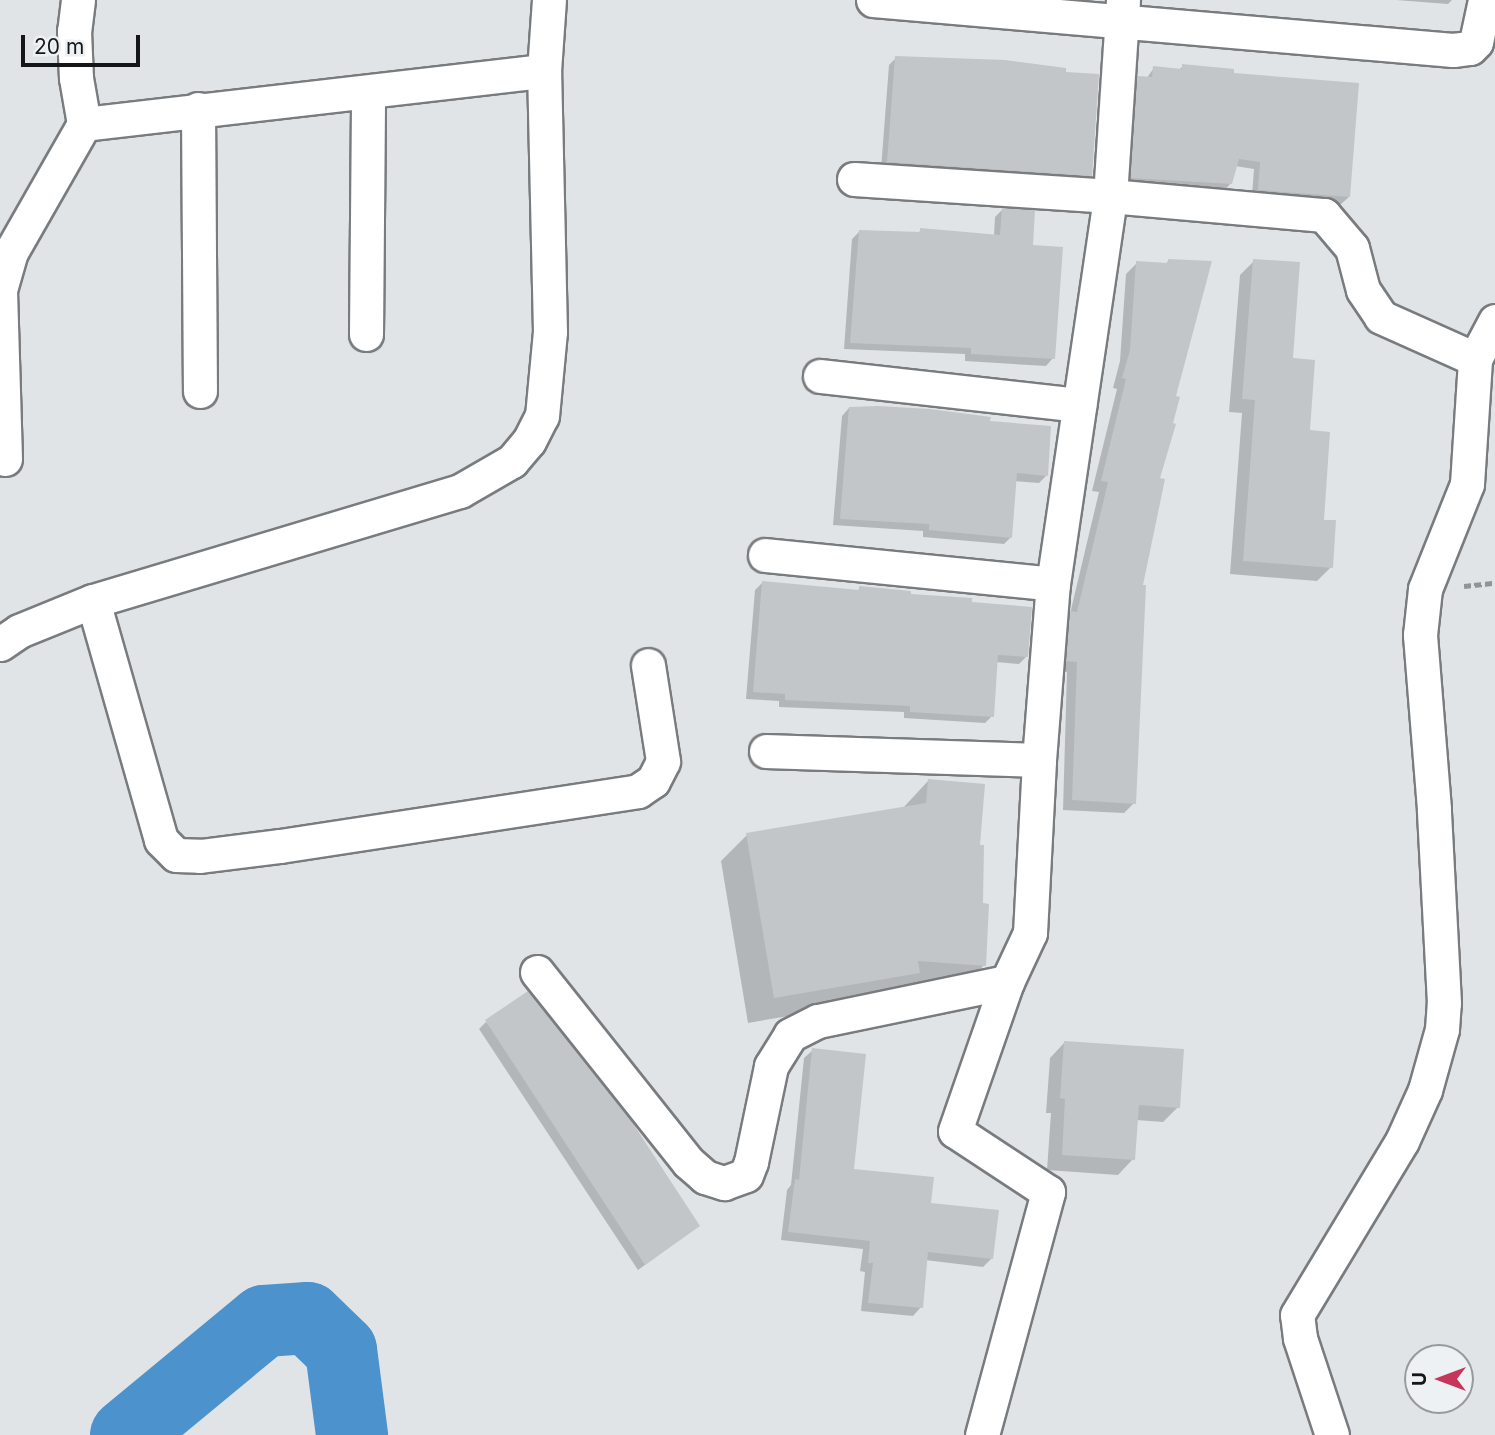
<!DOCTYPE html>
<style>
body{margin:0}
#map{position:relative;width:1495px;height:1435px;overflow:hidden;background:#e0e4e7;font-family:Inter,sans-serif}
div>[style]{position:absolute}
.shadow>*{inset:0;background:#0003}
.river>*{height:72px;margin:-36px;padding:0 36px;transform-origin:36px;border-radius:36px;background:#4c92cc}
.building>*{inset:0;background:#c2c6c9}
.path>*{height:4.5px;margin-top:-2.25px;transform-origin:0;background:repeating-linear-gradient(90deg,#919496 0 7px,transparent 0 10.5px)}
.roads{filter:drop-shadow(2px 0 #797c7f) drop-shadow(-2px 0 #797c7f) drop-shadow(0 2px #797c7f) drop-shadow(0 -2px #797c7f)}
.minor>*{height:33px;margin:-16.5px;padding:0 16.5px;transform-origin:16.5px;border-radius:16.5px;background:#fff}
span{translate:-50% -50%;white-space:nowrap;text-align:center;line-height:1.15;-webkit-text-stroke:6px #edf1f4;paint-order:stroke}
.north{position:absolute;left:1404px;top:1344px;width:70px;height:70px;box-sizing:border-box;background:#edf1f4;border:2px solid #97999c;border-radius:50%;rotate:270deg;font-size:19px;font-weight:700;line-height:28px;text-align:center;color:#151617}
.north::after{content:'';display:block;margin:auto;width:24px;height:32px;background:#c6365b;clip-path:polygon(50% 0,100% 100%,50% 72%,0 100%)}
.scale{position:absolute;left:21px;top:35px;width:119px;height:32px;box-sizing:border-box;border:4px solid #151617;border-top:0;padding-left:9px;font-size:21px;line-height:24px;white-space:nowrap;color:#151617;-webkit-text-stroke:5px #edf1f4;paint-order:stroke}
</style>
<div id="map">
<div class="shadow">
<div style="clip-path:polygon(1396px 0,1452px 0,1448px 4px)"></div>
<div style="clip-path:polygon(896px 58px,1090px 175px,1083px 182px,881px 169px,889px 65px)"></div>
<div style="clip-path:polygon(1183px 66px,1232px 74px,1349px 197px,1341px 204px,1252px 196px,1254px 169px,1235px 166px,1231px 183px,1224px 191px,1124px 185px,1131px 85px,1138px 78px,1146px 79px,1154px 68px,1179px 70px)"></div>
<div style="clip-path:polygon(1002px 210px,1031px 247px,1053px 358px,1046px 366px,965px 361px,965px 354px,844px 349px,852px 239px,859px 232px,917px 234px,921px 230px,994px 236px,995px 217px)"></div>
<div style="clip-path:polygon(1169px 260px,1174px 397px,1141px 586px,1134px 803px,1124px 813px,1063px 810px,1067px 672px,1057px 671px,1060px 623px,1070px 614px,1099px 492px,1092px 491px,1117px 389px,1113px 388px,1120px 361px,1126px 274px,1137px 263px,1165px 265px)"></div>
<div style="clip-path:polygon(1254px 261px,1308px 432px,1331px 567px,1317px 581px,1230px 574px,1242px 413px,1229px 412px,1240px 275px)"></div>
<div style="clip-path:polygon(849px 408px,989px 423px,1046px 476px,1039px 483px,1014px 481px,1011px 537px,1004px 544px,923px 537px,923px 531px,833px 525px,842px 416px)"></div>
<div style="clip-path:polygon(762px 583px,856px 592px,860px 588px,970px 603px,1026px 657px,1019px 664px,996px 662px,992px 716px,985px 723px,904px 718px,904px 712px,779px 707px,779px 701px,746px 699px,755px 590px)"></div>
<div style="clip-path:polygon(928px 781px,978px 847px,984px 965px,959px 991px,892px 998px,748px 1023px,721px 861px,747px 835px,902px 809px)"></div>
<div style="clip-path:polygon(486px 1022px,698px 1226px,638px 1270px,479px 1029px)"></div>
<div style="clip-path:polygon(1065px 1042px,1178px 1107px,1163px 1122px,1136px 1120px,1133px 1159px,1118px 1175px,1047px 1170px,1051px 1113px,1046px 1113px,1050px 1058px)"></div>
<div style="clip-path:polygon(813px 1050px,853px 1170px,929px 1204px,992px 1258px,983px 1267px,925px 1260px,921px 1307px,913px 1316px,861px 1311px,865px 1272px,860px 1271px,863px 1249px,781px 1240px,787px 1190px,791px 1185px,804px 1058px)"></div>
</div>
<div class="river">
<div style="left:126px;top:1435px;width:179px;rotate:-39.6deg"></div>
<div style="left:264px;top:1321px;width:44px;rotate:-3.9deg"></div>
<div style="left:308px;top:1318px;width:46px;rotate:44.1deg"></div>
<div style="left:341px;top:1350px;width:86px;rotate:82.6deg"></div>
</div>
<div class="building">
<div style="clip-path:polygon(895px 56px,1005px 60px,1066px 68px,1066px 72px,1099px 74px,1092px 176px,887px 162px)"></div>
<div style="clip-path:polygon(1182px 64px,1234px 69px,1234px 73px,1359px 83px,1350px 197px,1258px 190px,1260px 162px,1239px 159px,1232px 184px,1130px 178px,1137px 76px,1152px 77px,1153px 66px,1182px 69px)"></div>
<div style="clip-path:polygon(1002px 208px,1035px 210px,1033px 245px,1063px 247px,1055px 359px,971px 354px,971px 348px,850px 343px,859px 230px,920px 232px,920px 228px,1000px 235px)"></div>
<div style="clip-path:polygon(1168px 259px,1212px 261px,1176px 396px,1180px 397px,1173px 423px,1176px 424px,1160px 478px,1165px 479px,1143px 585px,1146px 585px,1136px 804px,1072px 800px,1077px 662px,1066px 661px,1070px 611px,1077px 612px,1108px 482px,1101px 481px,1126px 379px,1122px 378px,1130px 350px,1136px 261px,1168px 263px)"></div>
<div style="clip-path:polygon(1253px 259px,1300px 262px,1293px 358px,1315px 360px,1310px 430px,1330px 432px,1324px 520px,1336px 520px,1333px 568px,1243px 561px,1255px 400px,1242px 399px)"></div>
<div style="clip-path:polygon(878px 406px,930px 409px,991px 417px,990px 421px,1051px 426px,1048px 476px,1017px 473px,1012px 538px,929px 530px,929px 524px,840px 519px,849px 407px)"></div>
<div style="clip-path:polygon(762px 581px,859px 590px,859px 586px,911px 591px,911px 594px,972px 598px,972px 602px,1032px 607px,1028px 657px,998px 655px,994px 717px,910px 712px,910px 706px,785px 700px,785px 694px,753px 692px)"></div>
<div style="clip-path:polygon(928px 779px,985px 784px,980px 845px,984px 845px,983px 903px,989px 904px,986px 966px,918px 961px,920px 973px,774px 998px,746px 833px,926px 803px)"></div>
<div style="clip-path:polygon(528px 991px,632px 1122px,700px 1226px,645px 1265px,485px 1020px)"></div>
<div style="clip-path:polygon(1064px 1041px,1184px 1049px,1180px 1108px,1139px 1105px,1135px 1160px,1062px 1155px,1065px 1099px,1060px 1098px)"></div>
<div style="clip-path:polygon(812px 1048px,866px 1054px,854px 1169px,934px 1177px,931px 1203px,999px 1210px,993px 1259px,928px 1252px,923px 1308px,868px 1303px,873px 1263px,868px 1263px,870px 1241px,788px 1232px,795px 1179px,799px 1180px)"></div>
</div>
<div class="path">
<div style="left:1464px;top:586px;width:31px;rotate:-6deg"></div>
</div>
<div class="roads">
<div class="minor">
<div style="left:78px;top:0;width:31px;rotate:97deg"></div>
<div style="left:74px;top:31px;width:47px;rotate:87.6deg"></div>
<div style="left:76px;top:78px;width:47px;rotate:80.1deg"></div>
<div style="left:873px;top:0;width:582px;rotate:4.93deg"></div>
<div style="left:1453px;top:50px;width:17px;rotate:-7deg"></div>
<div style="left:1470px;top:48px;width:8px;rotate:-45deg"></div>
<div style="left:1476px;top:42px;width:43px;rotate:-77.9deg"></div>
<div style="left:198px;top:109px;width:282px;rotate:89.6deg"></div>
<div style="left:854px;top:179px;width:257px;rotate:3.8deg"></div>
<div style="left:1110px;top:196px;width:215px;rotate:5.1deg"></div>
<div style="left:1324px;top:215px;width:43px;rotate:49.7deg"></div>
<div style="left:1352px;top:248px;width:43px;rotate:75.3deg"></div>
<div style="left:1363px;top:290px;width:32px;rotate:56deg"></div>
<div style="left:1381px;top:317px;width:103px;rotate:24.1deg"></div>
<div style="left:366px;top:334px;width:242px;rotate:-89.5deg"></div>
<div style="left:820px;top:376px;width:261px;rotate:6.4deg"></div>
<div style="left:5px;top:459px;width:169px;rotate:-91.7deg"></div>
<div style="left:0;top:290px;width:40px;rotate:-74deg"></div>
<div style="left:11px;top:252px;width:147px;rotate:-60.3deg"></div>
<div style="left:84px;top:124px;width:463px;rotate:-6.6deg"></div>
<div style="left:765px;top:555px;width:289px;rotate:5.7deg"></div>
<div style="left:93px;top:601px;width:248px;rotate:74.1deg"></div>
<div style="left:161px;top:840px;width:21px;rotate:45deg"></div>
<div style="left:176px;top:855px;width:24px;rotate:2deg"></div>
<div style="left:200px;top:856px;width:81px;rotate:-7.1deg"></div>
<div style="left:280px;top:846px;width:362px;rotate:-8.7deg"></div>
<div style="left:638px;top:791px;width:18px;rotate:-34deg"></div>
<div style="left:653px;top:781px;width:22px;rotate:-63deg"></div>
<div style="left:663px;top:761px;width:97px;rotate:-98.9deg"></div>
<div style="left:0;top:644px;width:23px;rotate:-34deg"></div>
<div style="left:19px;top:631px;width:80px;rotate:-22.1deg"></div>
<div style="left:93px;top:601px;width:383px;rotate:-16.7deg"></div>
<div style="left:460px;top:491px;width:60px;rotate:-30deg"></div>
<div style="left:512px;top:461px;width:26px;rotate:-50deg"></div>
<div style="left:529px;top:441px;width:28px;rotate:-63deg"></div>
<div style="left:542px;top:416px;width:84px;rotate:-84.6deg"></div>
<div style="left:550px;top:332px;width:261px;rotate:-91.3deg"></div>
<div style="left:544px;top:71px;width:71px;rotate:-86deg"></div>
<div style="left:766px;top:751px;width:273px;rotate:1.9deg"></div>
<div style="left:537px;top:972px;width:243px;rotate:51.5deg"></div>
<div style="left:688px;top:1162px;width:23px;rotate:41deg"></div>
<div style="left:705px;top:1177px;width:20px;rotate:18deg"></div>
<div style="left:724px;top:1183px;width:23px;rotate:-20deg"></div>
<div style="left:746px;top:1175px;width:14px;rotate:-69deg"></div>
<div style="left:751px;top:1162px;width:98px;rotate:-78.2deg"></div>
<div style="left:771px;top:1066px;width:36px;rotate:-58deg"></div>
<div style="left:790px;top:1035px;width:31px;rotate:-27deg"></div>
<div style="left:818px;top:1021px;width:193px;rotate:-11.7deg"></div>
<div style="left:982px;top:1435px;width:252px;rotate:-74.8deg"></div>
<div style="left:1048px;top:1192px;width:111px;rotate:-146.7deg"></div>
<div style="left:955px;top:1131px;width:158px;rotate:-70.8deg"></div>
<div style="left:1007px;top:982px;width:54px;rotate:-64.9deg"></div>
<div style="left:1030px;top:933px;width:173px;rotate:-87deg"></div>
<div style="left:1039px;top:760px;width:177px;rotate:-85.5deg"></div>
<div style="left:1053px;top:584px;width:392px;rotate:-81.6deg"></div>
<div style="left:1110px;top:196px;width:196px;rotate:-86.2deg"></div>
<div style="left:1332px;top:1435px;width:102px;rotate:-108.3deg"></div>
<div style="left:1300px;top:1338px;width:23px;rotate:-97deg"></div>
<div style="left:1297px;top:1315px;width:203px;rotate:-58.9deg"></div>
<div style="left:1402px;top:1141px;width:56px;rotate:-65.7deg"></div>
<div style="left:1425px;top:1090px;width:63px;rotate:-74.4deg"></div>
<div style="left:1442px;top:1029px;width:26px;rotate:-86deg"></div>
<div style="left:1444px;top:1003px;width:194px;rotate:-93deg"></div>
<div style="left:1434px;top:809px;width:175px;rotate:-94.6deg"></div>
<div style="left:1420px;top:635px;width:46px;rotate:-83.8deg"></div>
<div style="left:1425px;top:589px;width:113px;rotate:-68.2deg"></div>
<div style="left:1467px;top:484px;width:125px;rotate:-86.3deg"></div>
<div style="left:1475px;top:359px;width:43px;rotate:-62.2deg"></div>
</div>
</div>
<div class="north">U</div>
<div class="scale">20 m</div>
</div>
